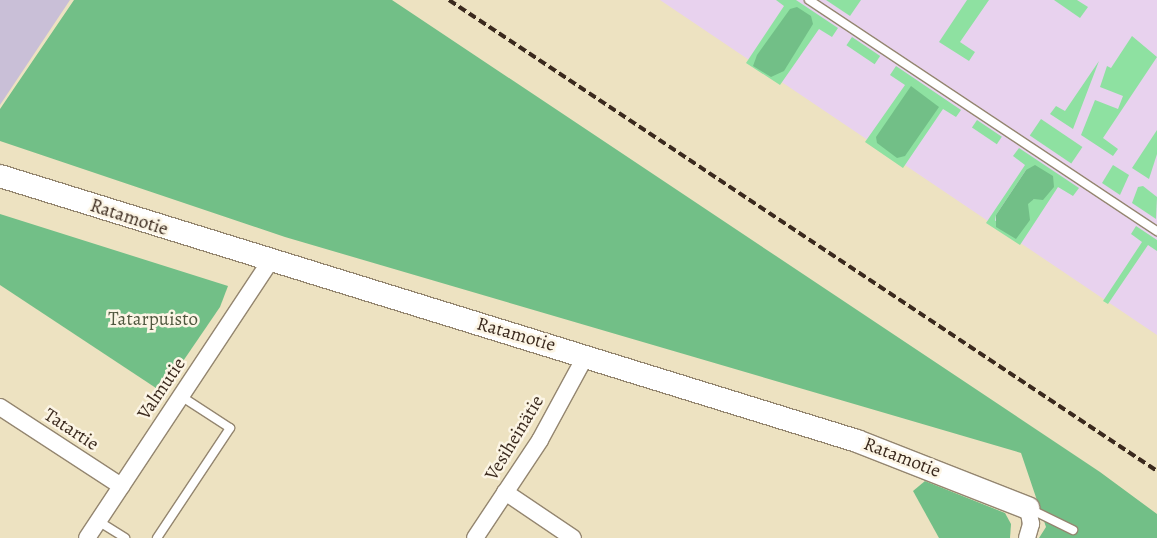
<!DOCTYPE html>
<meta charset="utf-8">
<style>
body{margin:0}
#map{position:relative;width:1157px;height:538px;overflow:hidden;background:#ede2c1;font-family:Alegreya,serif}
div>[style]{position:absolute}
.built>*{inset:0;background:#e8d2ee}
.industrial>*{inset:0;background:#c9bfd7}
.green>*{inset:0;background:#8ee1a1;transform-origin:0 0}
.forest>*{inset:0;background:#72bf87}
.roads{filter:drop-shadow(1px 0 #948670) drop-shadow(-1px 0 #948670) drop-shadow(0 1px #948670) drop-shadow(0 -1px #948670)}
.lane>*{height:8px;margin:-4px;padding:0 4px;transform-origin:4px;border-radius:4px;background:#fff}
.street>*{height:16px;margin:-8px;padding:0 8px;transform-origin:8px;border-radius:8px;background:#fff}
.secondary>*{height:22px;margin:-11px;padding:0 11px;transform-origin:11px;border-radius:11px;background:#fff}
.rail>*{height:4px;margin-top:-2px;transform-origin:0;background:repeating-linear-gradient(90deg,#3b2a1e 0 8px,transparent 0 12px)}
span{translate:-50% -50%;white-space:nowrap;text-align:center;line-height:1.15;-webkit-text-stroke:5px #fcf5e5;paint-order:stroke}
.street-label{font-size:19px;color:#3b2a1e}
.park-label{font-size:19px;color:#50583f}
</style>
<div id="map">
<div class="built">
<div style="clip-path:polygon(660px 0,1157px 0,1157px 335px)"></div>
</div>
<div class="industrial">
<div style="clip-path:polygon(0 0,70px 0,0 105px)"></div>
</div>
<div class="green">
<div style="clip-path:polygon(776px 0,796px 0,838px 28px,832px 37px,819px 29px,780px 85px,746px 63px,784px 6px)"></div>
<div style="clip-path:polygon(826px 0,861px 0,850px 16px)"></div>
<div style="clip-path:polygon(967px 0,989px 0,960px 42px,975px 52px,969px 61px,939px 42px)"></div>
<div style="clip-path:polygon(1054px 0,1077px 0,1088px 7px,1080px 18px)"></div>
<div style="clip-path:polygon(1132px 36px,1157px 57px,1103px 138px,1118px 149px,1113px 156px,1081px 135px,1095px 100px,1118px 109px,1123px 96px,1100px 87px,1107px 66px,1111px 68px)"></div>
<div style="left:852px;top:37px;width:34px;height:10px;rotate:34deg"></div>
<div style="clip-path:polygon(1099px 61px,1073px 129px,1050px 114px,1056px 106px,1065px 111px)"></div>
<div style="clip-path:polygon(896px 66px,961px 110px,956px 117px,943px 109px,903px 168px,865px 142px,905px 85px,890px 75px)"></div>
<div style="left:1041px;top:119px;width:50px;height:20px;rotate:34deg"></div>
<div style="left:977px;top:120px;width:30px;height:9px;rotate:34deg"></div>
<div style="clip-path:polygon(1157px 130px,1157px 154px,1149px 179px,1132px 168px)"></div>
<div style="clip-path:polygon(evenodd,1019px 148px,1079px 188px,1073px 196px,1058px 187px,1020px 245px,986px 223px,1025px 165px,1013px 156px,1019px 148px,1026px 170px,1034px 199px,995px 221px,996px 215px,1026px 170px)"></div>
<div style="clip-path:polygon(1113px 165px,1129px 175px,1120px 195px,1102px 183px)"></div>
<div style="clip-path:polygon(1143px 186px,1157px 197px,1156px 219px,1132px 203px,1138px 187px)"></div>
<div style="clip-path:polygon(1136px 226px,1157px 240px,1157px 251px,1148px 245px,1108px 304px,1103px 301px,1142px 242px,1131px 234px)"></div>
</div>
<div class="forest">
<div style="clip-path:polygon(74px 0,392px 0,1100px 472px,1157px 514px,1157px 538px,1039px 538px,1046px 527px,1021px 453px,285px 237px,0 141px,0 109px)"></div>
<div style="clip-path:polygon(797px 7px,811px 16px,813px 24px,784px 71px,771px 77px,753px 66px,757px 55px,790px 9px)"></div>
<div style="clip-path:polygon(911px 86px,939px 107px,905px 156px,897px 158px,877px 143px,876px 137px)"></div>
<div style="clip-path:polygon(1035px 165px,1053px 176px,1054px 187px,1043px 200px,1034px 199px,1028px 204px,1030px 220px,1016px 239px,996px 227px,996px 215px,1026px 170px)"></div>
<div style="clip-path:polygon(0 214px,228px 286px,220px 307px,162px 392px,0 285px)"></div>
<div style="clip-path:polygon(925px 481px,1005px 513px,1011px 524px,1010px 538px,939px 538px,913px 491px)"></div>
</div>
<div class="roads">
<div class="lane">
<div style="left:809px;top:0;width:418px;rotate:33.6deg"></div>
<div style="left:1030px;top:509px;width:48px;rotate:26deg"></div>
<div style="left:98px;top:521px;width:32px;rotate:32deg"></div>
<div style="left:157px;top:538px;width:132px;rotate:-56.4deg"></div>
<div style="left:230px;top:428px;width:59px;rotate:-146.9deg"></div>
</div>
<div class="street">
<div style="left:0;top:407px;width:145px;rotate:33.1deg"></div>
<div style="left:505px;top:492px;width:82px;rotate:34.1deg"></div>
<div style="left:87px;top:538px;width:331px;rotate:-56.5deg"></div>
<div style="left:475px;top:538px;width:118px;rotate:-56.4deg"></div>
<div style="left:540px;top:440px;width:94px;rotate:-61.5deg"></div>
<div style="left:1027px;top:538px;width:15px;rotate:-74deg"></div>
<div style="left:1031px;top:524px;width:16px;rotate:-101deg"></div>
</div>
<div class="secondary">
<div style="left:0;top:176px;width:897px;rotate:17.18deg"></div>
<div style="left:857px;top:441px;width:184px;rotate:21.4deg"></div>
</div>
</div>
<div class="rail">
<div style="left:449px;top:0;width:850px;rotate:33.63deg"></div>
</div>
<div class="street-label">
<span style="left:129px;top:218px;rotate:18deg">Ratamotie</span>
<span style="left:516px;top:335px;rotate:16deg">Ratamotie</span>
<span style="left:162px;top:389px;rotate:-56deg">Valmutie</span>
<span style="left:71px;top:430px;rotate:33deg">Tatartie</span>
<span style="left:515px;top:438px;rotate:-59deg">Vesiheinätie</span>
<span style="left:902px;top:458px;rotate:21deg">Ratamotie</span>
</div>
<div class="park-label">
<span style="left:153px;top:320px">Tatarpuisto</span>
</div>
</div>
